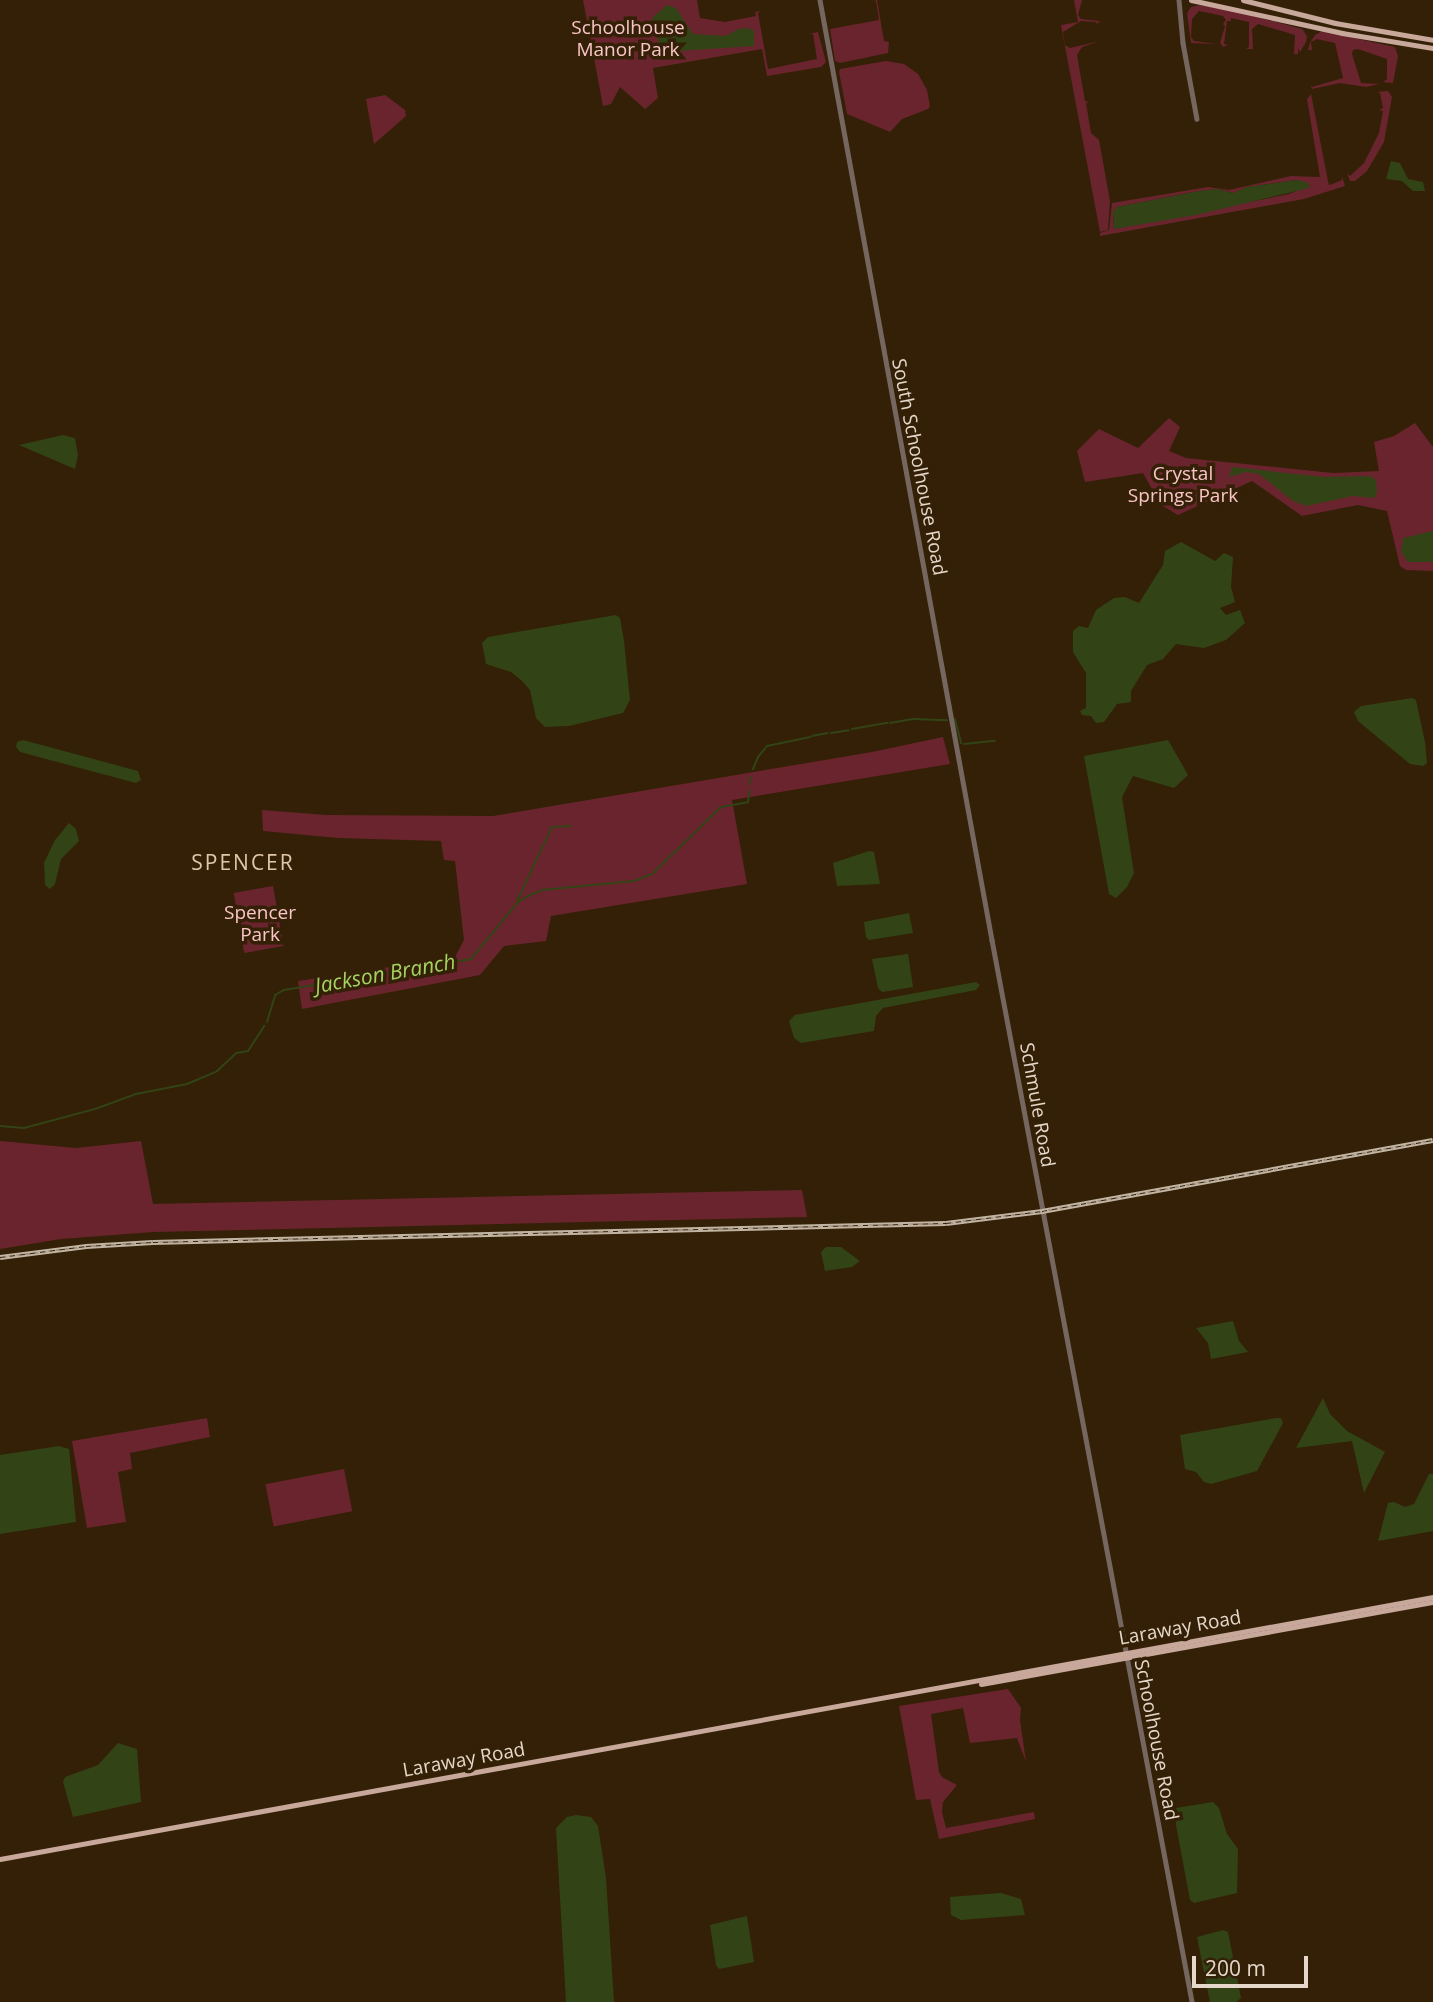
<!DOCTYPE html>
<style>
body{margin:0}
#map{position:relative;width:1433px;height:2002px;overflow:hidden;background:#332006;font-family:"Open Sans",sans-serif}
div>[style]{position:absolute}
.green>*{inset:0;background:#6a242d;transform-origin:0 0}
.water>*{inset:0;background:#324416}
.stream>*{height:2px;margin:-1px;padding:0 1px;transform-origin:1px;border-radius:1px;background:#324416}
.minor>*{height:4.5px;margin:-2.25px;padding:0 2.25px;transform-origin:2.25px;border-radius:2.25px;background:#756660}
.major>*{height:5px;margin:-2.5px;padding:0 2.5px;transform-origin:2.5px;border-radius:2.5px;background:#c7a89b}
.rail>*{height:4.5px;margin-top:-2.25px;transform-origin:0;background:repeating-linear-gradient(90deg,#332006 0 5px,#c2b4a3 0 10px);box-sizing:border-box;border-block:2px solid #c2b4a3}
span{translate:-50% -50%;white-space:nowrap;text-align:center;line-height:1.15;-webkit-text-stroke:7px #332006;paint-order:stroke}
.park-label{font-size:19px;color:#f9c5c7}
.street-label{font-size:19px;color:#e5d8ca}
.neighbourhood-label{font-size:21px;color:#e0c7aa;letter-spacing:2px}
.water-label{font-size:21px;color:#a4d361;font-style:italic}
.scale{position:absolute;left:1192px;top:1956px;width:116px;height:32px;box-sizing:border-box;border:4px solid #e5d8ca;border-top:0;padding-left:9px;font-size:21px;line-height:24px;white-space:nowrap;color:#e5d8ca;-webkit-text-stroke:5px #332006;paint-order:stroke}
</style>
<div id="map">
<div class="green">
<div style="clip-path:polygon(583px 0,697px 0,700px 18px,725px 22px,756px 16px,755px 12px,761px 11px,758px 13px,768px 69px,817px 59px,813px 34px,809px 34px,818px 32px,826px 62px,821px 67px,767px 76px,762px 49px,653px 68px,658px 98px,645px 109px,620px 87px,611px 104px,603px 106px)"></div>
<div style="clip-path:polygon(877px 0,884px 41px,889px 42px,888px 53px,840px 63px,835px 61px,830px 29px,879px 20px,876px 1px,873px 1px)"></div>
<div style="clip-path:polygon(1074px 0,1082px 0,1078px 15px,1081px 19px,1100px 21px,1097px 24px,1096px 22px,1081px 21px,1063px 32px,1065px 45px,1070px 48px,1100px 41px,1082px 47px,1077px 55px,1085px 101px,1089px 102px,1086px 103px,1091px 133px,1099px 140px,1110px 201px,1108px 230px,1100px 232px,1061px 25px,1078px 22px)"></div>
<div style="clip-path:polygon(1200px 5px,1228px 9px,1302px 29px,1307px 36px,1306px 42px,1300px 52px,1298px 48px,1298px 54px,1294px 54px,1295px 35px,1258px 24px,1252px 29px,1253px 49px,1246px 49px,1249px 47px,1249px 22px,1231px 18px,1231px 21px,1227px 21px,1224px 44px,1228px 45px,1223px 47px,1220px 43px,1225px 26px,1223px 24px,1226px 20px,1223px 16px,1199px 11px,1192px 19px,1191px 37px,1194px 41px,1216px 44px,1191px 43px,1187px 13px,1191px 7px)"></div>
<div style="clip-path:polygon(1322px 31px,1395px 47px,1398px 56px,1393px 83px,1383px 82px,1387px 79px,1387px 59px,1358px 49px,1353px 50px,1352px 54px,1361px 83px,1379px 84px,1366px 87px,1340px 83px,1312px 89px,1310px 84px,1312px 87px,1343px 78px,1335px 43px,1317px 39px,1311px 42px,1312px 50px,1308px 50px,1310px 43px,1315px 35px)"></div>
<div style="clip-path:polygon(886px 61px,904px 64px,918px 74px,927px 90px,930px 106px,928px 109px,902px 119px,890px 132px,847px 114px,839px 72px,840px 69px)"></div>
<div style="clip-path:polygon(1377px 92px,1388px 91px,1392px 97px,1384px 142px,1367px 171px,1355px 181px,1350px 181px,1347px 173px,1350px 176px,1364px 163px,1379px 133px,1383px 111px,1379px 110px,1383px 108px,1380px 93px)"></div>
<div style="clip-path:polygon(evenodd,1311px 94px,1328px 181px,1329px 185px,1335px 183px,1342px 180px,1342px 176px,1345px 186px,1304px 199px,1100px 236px,1100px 233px,1109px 230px,1112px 203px,1208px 187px,1229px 190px,1291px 176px,1320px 177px,1307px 99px,1311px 94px,1297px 180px,1310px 185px,1289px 194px,1114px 229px,1113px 212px,1117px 207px,1199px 191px,1217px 189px,1234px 193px,1247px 187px,1297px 180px)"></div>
<div style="clip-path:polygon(385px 95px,405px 110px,406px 116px,374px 144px,366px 99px)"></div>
<div style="clip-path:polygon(1169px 418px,1180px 427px,1169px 451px,1186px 458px,1333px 473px,1379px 471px,1374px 442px,1394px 436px,1415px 423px,1433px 447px,1433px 571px,1406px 570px,1400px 566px,1387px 511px,1358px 505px,1302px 516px,1252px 481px,1178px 515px,1161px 505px,1143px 473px,1085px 482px,1077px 451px,1099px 429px,1138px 448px)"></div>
<div style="clip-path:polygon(943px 737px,950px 764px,732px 800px,747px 884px,551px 916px,546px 941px,504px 946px,480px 975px,302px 1009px,298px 981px,455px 957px,464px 940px,455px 861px,444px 860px,441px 841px,338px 838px,263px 831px,262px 810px,326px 815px,493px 816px,872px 752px)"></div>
<div style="left:273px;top:886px;width:61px;height:40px;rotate:80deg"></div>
<div style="clip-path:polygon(0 1141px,76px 1148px,141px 1141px,153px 1204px,802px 1190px,807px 1217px,153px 1232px,61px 1239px,0 1249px)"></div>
<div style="clip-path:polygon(207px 1418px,210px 1437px,130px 1453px,132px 1469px,118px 1472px,126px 1522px,87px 1528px,72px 1441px)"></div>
<div style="left:344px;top:1469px;width:43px;height:80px;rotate:79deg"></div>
<div style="clip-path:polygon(1008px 1689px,1021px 1708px,1020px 1720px,1026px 1762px,1017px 1738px,970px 1743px,963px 1708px,931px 1714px,939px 1772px,942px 1777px,957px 1785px,943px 1802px,942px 1812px,946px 1828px,1034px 1812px,1035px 1819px,939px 1839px,930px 1799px,916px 1800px,899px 1706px)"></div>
</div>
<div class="water">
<div style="clip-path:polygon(667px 5px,676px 8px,693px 34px,726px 36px,738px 29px,748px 28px,754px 31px,754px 46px,678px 51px,659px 44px,652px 18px)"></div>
<div style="clip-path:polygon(1391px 161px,1400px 163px,1408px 179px,1423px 182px,1425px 191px,1413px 191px,1402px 181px,1386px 179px)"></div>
<div style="clip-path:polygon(1297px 180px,1309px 183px,1309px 188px,1196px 215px,1114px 229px,1113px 212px,1117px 207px,1199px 191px,1217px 189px,1233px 193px,1247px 187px)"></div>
<div style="clip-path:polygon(63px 435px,75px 438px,78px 455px,75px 469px,19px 445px)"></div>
<div style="clip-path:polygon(1232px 467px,1324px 477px,1370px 476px,1376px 480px,1377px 493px,1374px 498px,1353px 496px,1306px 506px,1293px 501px,1259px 474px,1246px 472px,1229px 477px)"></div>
<div style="clip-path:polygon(1433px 531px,1433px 562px,1408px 562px,1401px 552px,1403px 538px)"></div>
<div style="clip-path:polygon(1181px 542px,1215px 561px,1224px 553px,1233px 557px,1231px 587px,1235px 602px,1220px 608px,1226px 615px,1240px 610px,1245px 623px,1226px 640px,1204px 648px,1176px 644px,1163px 659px,1147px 665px,1131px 691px,1131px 702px,1117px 704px,1104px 722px,1096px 723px,1091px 716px,1082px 715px,1080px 711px,1086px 708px,1086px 673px,1073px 652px,1073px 631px,1079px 626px,1088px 628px,1096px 610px,1114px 598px,1125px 597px,1139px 603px,1163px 565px,1165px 551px)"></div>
<div style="clip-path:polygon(616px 615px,620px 618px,624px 641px,630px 700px,623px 713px,569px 726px,545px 727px,536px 718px,530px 690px,521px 680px,511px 672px,486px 664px,482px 643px,488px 637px)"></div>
<div style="clip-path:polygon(1412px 698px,1416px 700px,1425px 742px,1427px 763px,1423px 766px,1410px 764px,1358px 721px,1354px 712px,1361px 706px)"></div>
<div style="clip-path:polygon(23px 740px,138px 771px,141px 780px,136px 783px,20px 752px,16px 747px,17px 742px)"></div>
<div style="clip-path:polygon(1168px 740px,1188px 775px,1174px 788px,1133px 776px,1122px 797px,1134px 873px,1127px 887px,1116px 898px,1109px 894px,1084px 756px)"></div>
<div style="clip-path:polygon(69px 823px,76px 829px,79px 841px,61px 859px,55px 884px,50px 889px,45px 885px,44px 863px,55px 840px)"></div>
<div style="clip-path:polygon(869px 851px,874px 852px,880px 884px,837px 886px,833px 863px)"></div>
<div style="clip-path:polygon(909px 913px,913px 933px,869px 940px,866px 937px,864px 922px)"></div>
<div style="clip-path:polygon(908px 954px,913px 987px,882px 992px,878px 988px,872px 959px)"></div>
<div style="clip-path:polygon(976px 982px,980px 985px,976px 990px,883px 1008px,876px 1016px,874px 1031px,801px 1043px,794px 1038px,789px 1021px,795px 1015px)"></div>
<div style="clip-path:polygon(826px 1247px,841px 1247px,860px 1261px,852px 1267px,825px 1271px,821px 1252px)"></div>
<div style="clip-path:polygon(1233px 1321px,1239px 1341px,1248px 1352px,1211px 1359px,1208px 1343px,1196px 1328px)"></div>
<div style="clip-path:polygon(1323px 1398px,1330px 1414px,1347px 1431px,1385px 1452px,1364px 1493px,1352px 1441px,1296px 1448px)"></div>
<div style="clip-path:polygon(1276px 1418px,1281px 1418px,1283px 1423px,1257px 1471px,1211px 1484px,1204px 1482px,1196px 1472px,1185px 1469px,1180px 1435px)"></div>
<div style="clip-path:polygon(59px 1446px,69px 1449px,76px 1522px,0 1534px,0 1455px)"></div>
<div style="clip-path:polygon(1429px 1474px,1433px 1474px,1433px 1531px,1378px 1541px,1388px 1503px,1394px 1502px,1405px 1507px,1414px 1504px)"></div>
<div style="clip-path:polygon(118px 1743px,137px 1749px,141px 1802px,73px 1817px,63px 1782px,65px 1777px,98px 1765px)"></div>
<div style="clip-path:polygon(1213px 1802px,1219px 1808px,1227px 1834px,1238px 1849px,1237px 1893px,1194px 1903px,1190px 1900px,1176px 1825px,1176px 1808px)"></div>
<div style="clip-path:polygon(576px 1815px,591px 1817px,598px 1826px,606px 1878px,614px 2002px,566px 2002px,556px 1828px,567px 1817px)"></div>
<div style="clip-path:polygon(1001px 1893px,1021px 1899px,1025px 1915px,961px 1920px,951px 1915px,950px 1897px)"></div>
<div style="clip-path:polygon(747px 1916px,754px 1962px,719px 1969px,716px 1965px,710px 1925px)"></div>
<div style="clip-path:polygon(1223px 1930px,1228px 1932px,1241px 1998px,1236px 2002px,1210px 2002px,1197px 1937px)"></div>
</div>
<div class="stream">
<div style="left:955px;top:719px;width:25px;rotate:76deg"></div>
<div style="left:890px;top:723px;width:23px;rotate:-10deg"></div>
<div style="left:913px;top:719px;width:34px;rotate:2deg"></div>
<div style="left:852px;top:729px;width:36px;rotate:-10deg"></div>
<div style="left:831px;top:733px;width:18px;rotate:-9deg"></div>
<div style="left:812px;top:736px;width:16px;rotate:-11deg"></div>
<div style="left:964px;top:744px;width:31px;rotate:-6deg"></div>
<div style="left:753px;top:769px;width:13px;rotate:-67deg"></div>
<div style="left:758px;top:757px;width:14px;rotate:-51deg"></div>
<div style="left:767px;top:746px;width:44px;rotate:-11.8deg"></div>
<div style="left:749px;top:784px;width:7px;rotate:-74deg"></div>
<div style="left:517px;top:901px;width:82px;rotate:-64.7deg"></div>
<div style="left:552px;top:827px;width:19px;rotate:-3deg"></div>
<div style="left:267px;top:1022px;width:28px;rotate:-73deg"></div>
<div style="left:275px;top:995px;width:10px;rotate:-29deg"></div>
<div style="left:284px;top:990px;width:190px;rotate:-9.4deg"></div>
<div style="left:471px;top:959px;width:74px;rotate:-50.5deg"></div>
<div style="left:518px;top:902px;width:12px;rotate:-31deg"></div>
<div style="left:528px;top:896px;width:15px;rotate:-23deg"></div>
<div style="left:542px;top:890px;width:92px;rotate:-5.6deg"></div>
<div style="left:634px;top:881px;width:19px;rotate:-21deg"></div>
<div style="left:652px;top:874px;width:96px;rotate:-44.2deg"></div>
<div style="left:721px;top:807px;width:27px;rotate:-10deg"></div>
<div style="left:748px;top:802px;width:12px;rotate:-81deg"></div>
<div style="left:0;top:1126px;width:24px;rotate:5deg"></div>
<div style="left:24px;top:1128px;width:73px;rotate:-15deg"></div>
<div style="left:95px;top:1109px;width:44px;rotate:-20.1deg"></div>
<div style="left:136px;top:1094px;width:52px;rotate:-11.1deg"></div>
<div style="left:187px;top:1084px;width:33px;rotate:-23deg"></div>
<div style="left:217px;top:1071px;width:26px;rotate:-43deg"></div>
<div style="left:236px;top:1053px;width:12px;rotate:-9deg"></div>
<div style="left:248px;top:1051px;width:30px;rotate:-57deg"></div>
</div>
<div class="minor">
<div style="left:820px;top:0;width:956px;rotate:79.63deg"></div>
<div style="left:992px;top:940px;width:1081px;rotate:79.33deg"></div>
<div style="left:1179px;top:0;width:43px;rotate:84.7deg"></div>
<div style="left:1183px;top:43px;width:77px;rotate:79.6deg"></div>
</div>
<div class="major">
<div style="left:1191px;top:0;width:155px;rotate:12.3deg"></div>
<div style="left:1342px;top:33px;width:92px;rotate:9.4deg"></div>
<div style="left:1243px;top:0;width:95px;rotate:14deg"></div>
<div style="left:1335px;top:23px;width:99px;rotate:9.8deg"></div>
<div style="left:981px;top:1684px;width:459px;rotate:-10.3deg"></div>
<div style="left:0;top:1859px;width:1457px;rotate:-10.36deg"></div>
</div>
<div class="rail">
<div style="left:0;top:1257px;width:87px;rotate:-7.3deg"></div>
<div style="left:86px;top:1246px;width:67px;rotate:-3.4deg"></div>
<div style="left:153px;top:1242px;width:793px;rotate:-1.37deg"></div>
<div style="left:946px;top:1223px;width:97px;rotate:-7.1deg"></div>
<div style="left:1042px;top:1211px;width:397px;rotate:-10.3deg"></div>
</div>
<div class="park-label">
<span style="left:628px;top:39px">Schoolhouse<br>Manor Park</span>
<span style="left:1183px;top:485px">Crystal<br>Springs Park</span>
<span style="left:260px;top:924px">Spencer<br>Park</span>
</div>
<div class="street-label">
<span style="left:919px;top:467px;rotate:79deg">South Schoolhouse Road</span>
<span style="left:1037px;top:1105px;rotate:80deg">Schmule Road</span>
<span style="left:1180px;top:1628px;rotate:-10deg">Laraway Road</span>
<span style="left:1156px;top:1740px;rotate:79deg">Schoolhouse Road</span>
<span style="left:464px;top:1760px;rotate:-10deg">Laraway Road</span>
</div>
<div class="neighbourhood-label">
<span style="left:243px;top:862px">SPENCER</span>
</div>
<div class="water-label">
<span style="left:385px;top:973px;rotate:-10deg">Jackson Branch</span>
</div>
<div class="scale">200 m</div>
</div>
